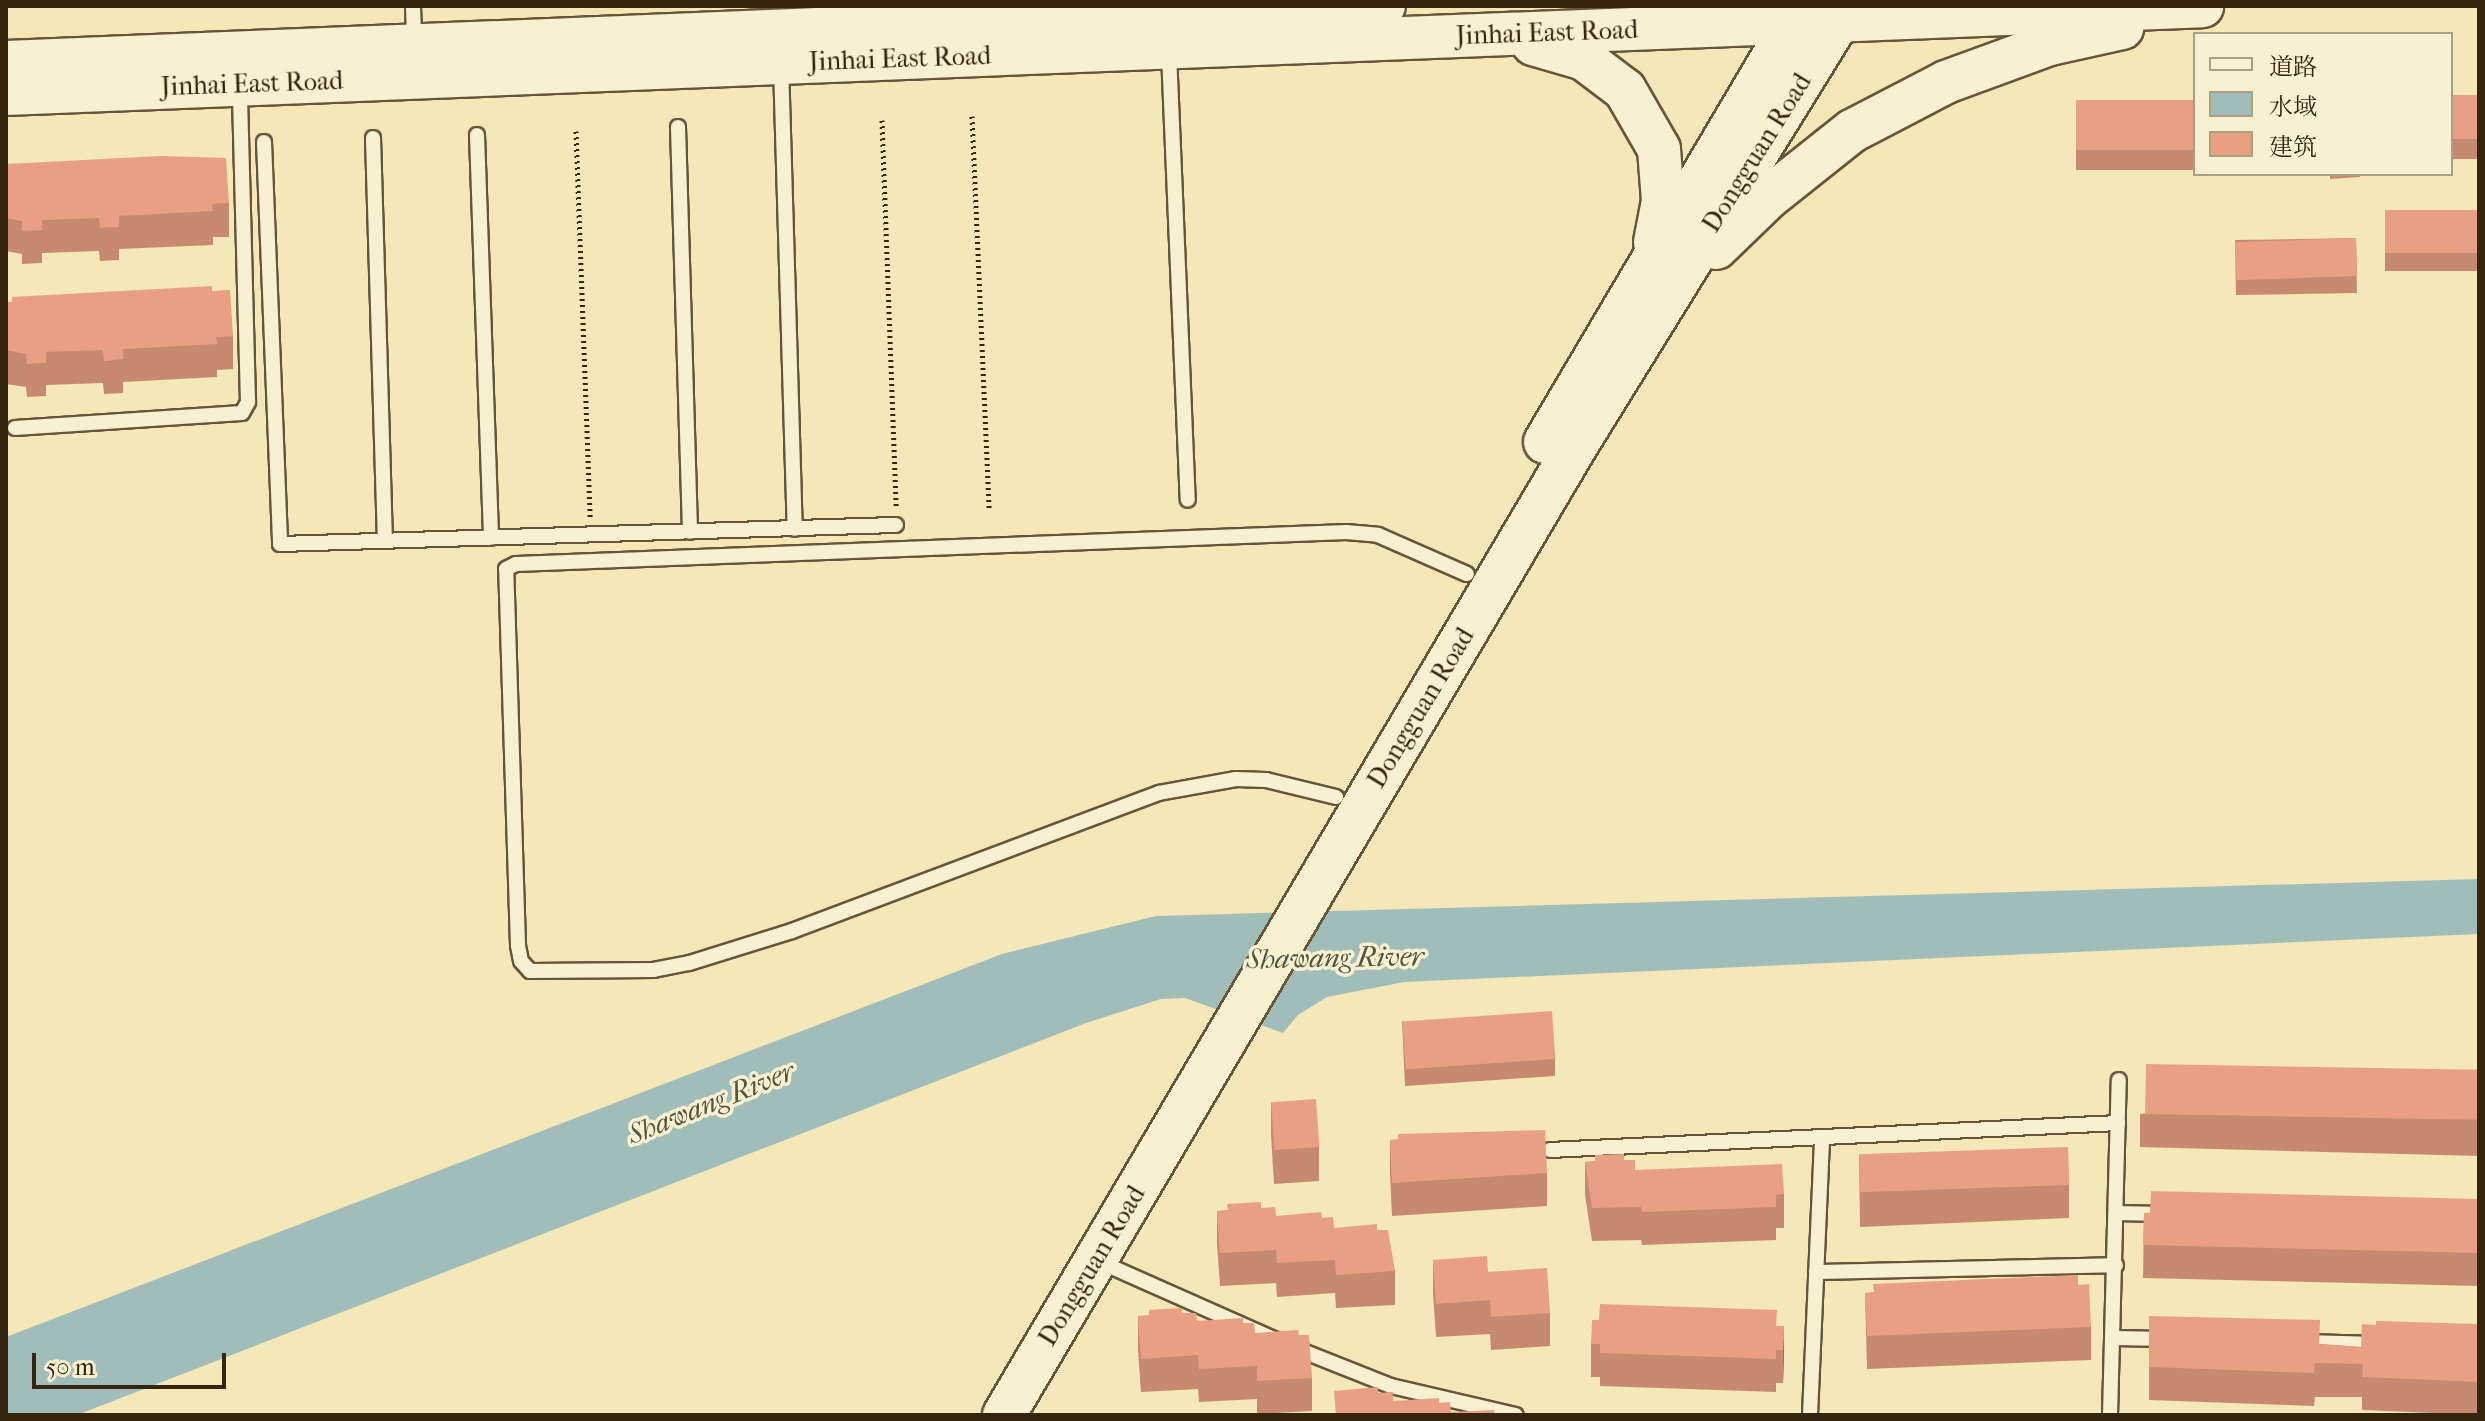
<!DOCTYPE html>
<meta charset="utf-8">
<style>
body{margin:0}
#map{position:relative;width:2485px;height:1421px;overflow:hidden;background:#f5e8b8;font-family:"IM FELL French Canon","Noto Serif SC",serif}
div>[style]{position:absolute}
.water>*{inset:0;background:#a0bdb9}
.path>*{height:5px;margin-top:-2.5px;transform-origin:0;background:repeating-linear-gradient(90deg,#35250f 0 2px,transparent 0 6px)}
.roads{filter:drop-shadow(2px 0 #655639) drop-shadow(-2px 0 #655639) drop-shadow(0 2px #655639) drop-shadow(0 -2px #655639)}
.service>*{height:14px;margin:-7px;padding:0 7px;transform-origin:7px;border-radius:7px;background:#f8f0d1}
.secondary>*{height:42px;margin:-21px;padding:0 21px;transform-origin:21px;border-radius:21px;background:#f8f0d1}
.wall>*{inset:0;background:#c88971;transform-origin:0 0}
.shaded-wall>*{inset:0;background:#a26f5c}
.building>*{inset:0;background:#e89f83;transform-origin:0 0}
span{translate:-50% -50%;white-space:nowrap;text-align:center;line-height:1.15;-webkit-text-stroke:7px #f8f0d1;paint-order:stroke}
.street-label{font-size:26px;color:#35250f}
.water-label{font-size:28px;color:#555342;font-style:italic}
.frame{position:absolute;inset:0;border:8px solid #35250f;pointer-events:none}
.legend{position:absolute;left:2193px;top:32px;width:260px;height:144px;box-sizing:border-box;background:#f8f0d1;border:2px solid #aa9f83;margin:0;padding:10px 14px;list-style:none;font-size:24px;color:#35250f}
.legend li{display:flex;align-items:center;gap:16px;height:40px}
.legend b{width:40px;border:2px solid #aa9f83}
.scale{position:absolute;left:32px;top:1353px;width:194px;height:36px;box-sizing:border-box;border:4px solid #35250f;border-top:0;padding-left:10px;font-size:24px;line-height:28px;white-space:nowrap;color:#35250f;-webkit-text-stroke:6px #f8f0d1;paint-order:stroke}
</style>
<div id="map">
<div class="water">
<div style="clip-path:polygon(2479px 879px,2479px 934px,1404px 982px,1327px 997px,1298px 1015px,1283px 1033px,1185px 998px,1161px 999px,1086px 1023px,77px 1415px,6px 1415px,6px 1337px,1002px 954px,1156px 916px)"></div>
</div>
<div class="path">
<div style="left:972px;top:116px;width:394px;rotate:87.5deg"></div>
<div style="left:882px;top:120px;width:388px;rotate:87.9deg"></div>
<div style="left:576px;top:131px;width:387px;rotate:87.9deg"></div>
</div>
<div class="roads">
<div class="service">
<div style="left:413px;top:6px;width:36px;rotate:88deg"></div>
<div style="left:1169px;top:53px;width:447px;rotate:87.6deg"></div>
<div style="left:781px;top:65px;width:464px;rotate:88.3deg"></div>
<div style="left:678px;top:127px;width:405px;rotate:88.3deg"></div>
<div style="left:477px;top:135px;width:403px;rotate:88deg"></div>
<div style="left:373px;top:138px;width:403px;rotate:88.3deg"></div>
<div style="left:264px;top:142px;width:402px;rotate:87.7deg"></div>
<div style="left:280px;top:544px;width:616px;rotate:-1.77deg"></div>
<div style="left:15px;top:428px;width:227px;rotate:-3.8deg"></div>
<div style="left:242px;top:413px;width:13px;rotate:-61deg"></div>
<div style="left:248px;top:402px;width:316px;rotate:-91.5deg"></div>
<div style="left:1336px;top:797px;width:72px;rotate:-166.3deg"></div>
<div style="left:1266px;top:780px;width:30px;rotate:-178deg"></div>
<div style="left:1236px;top:779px;width:78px;rotate:169.7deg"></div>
<div style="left:1159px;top:793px;width:392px;rotate:159.4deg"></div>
<div style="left:792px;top:931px;width:108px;rotate:162.7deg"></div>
<div style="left:689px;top:963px;width:36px;rotate:169deg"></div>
<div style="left:654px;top:970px;width:124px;rotate:179.5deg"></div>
<div style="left:530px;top:971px;width:13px;rotate:-132deg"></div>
<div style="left:521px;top:961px;width:16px;rotate:-101deg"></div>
<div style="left:518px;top:945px;width:376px;rotate:-91.8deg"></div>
<div style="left:506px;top:569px;width:11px;rotate:-27deg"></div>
<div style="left:516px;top:564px;width:831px;rotate:-2.21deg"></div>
<div style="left:1346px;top:532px;width:32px;rotate:5deg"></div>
<div style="left:1378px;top:535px;width:97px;rotate:23.7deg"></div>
<div style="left:1550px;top:1150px;width:569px;rotate:-2.72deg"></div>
<div style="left:2116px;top:1213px;width:47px;rotate:1.2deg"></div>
<div style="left:1098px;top:1261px;width:195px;rotate:23.9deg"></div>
<div style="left:1816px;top:1272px;width:300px;rotate:-1.3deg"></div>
<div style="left:2114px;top:1338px;width:53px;rotate:1.1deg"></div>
<div style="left:2303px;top:1342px;width:76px;rotate:1.5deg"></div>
<div style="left:1295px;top:1348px;width:103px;rotate:21.6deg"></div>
<div style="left:1391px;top:1386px;width:128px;rotate:13.1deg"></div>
<div style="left:1810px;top:1415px;width:278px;rotate:-87.5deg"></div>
<div style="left:2110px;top:1415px;width:335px;rotate:-88.5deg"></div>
</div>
<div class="secondary">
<div style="left:1533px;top:44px;width:53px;rotate:16.4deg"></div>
<div style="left:1584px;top:59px;width:51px;rotate:37.1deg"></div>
<div style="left:1625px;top:90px;width:68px;rotate:60deg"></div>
<div style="left:1659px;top:149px;width:52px;rotate:85.6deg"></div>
<div style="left:1663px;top:201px;width:42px;rotate:101deg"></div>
<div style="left:6px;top:62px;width:1379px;rotate:-2.33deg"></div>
<div style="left:6px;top:94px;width:2198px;rotate:-2.29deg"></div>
<div style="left:1716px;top:248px;width:74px;rotate:-43.9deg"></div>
<div style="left:1769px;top:197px;width:106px;rotate:-38.5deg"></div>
<div style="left:1852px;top:131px;width:106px;rotate:-27.5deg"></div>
<div style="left:1946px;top:82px;width:111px;rotate:-20.1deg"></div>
<div style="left:2050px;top:44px;width:74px;rotate:-12.5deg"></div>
<div style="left:1545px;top:442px;width:507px;rotate:-59.39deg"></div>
<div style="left:1004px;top:1415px;width:1125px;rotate:-59.45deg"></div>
<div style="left:1576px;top:446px;width:517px;rotate:-58.28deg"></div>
</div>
</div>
<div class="wall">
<div style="left:2479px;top:95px;width:64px;height:28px;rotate:90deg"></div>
<div style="left:2195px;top:100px;width:70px;height:119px;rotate:90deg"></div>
<div style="clip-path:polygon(6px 169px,229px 203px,229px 237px,213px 237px,213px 245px,119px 249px,119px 260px,100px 261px,99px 251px,42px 253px,42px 263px,22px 264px,22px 254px,6px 251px)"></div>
<div style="clip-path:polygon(2330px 174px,2360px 174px,2360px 177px,2330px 179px)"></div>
<div style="left:2479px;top:210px;width:61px;height:94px;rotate:90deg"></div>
<div style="left:2356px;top:238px;width:55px;height:121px;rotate:89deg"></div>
<div style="clip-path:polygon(212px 291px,233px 336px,233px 369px,217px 370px,217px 377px,123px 382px,123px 393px,104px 394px,103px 383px,46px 385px,46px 396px,27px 397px,26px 387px,6px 384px,6px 302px)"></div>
<div style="clip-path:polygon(1402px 1021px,1555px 1059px,1555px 1076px,1405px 1086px)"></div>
<div style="clip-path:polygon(2479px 1072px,2479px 1156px,2140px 1147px,2140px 1114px)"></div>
<div style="clip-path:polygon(1271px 1102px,1319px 1147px,1319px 1181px,1274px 1184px,1271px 1135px)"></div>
<div style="clip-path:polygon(1390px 1140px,1547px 1173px,1547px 1206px,1392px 1216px,1390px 1173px)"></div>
<div style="clip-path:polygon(1859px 1156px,2069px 1185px,2069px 1218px,1860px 1227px)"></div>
<div style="clip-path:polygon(1624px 1160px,1635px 1170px,1784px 1194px,1784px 1228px,1776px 1228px,1776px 1240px,1642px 1245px,1641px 1240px,1592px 1241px,1585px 1195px,1585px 1162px)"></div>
<div style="clip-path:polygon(2479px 1199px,2479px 1286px,2143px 1278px,2144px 1213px)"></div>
<div style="clip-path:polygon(1261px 1208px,1276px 1216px,1322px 1218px,1334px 1228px,1377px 1230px,1395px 1271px,1395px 1305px,1336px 1308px,1335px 1293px,1277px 1297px,1276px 1283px,1220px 1286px,1217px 1244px,1217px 1211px)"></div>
<div style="clip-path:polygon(1433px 1260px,1488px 1272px,1550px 1313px,1550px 1346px,1491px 1350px,1490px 1334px,1436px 1337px,1433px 1293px)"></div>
<div style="clip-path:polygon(2078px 1285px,2091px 1327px,2091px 1360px,1867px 1369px,1865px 1293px)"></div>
<div style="clip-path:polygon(1182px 1313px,1197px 1321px,1243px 1323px,1255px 1333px,1299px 1335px,1312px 1378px,1312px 1411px,1257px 1414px,1257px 1399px,1199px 1402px,1198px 1389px,1141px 1392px,1138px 1350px,1138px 1316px)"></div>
<div style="clip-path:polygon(2149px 1316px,2320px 1344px,2361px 1347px,2479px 1324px,2479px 1415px,2362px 1410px,2362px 1397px,2315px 1397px,2314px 1406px,2149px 1400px)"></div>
<div style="clip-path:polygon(1777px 1326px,1784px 1326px,1784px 1359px,1783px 1383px,1776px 1383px,1776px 1392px,1600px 1386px,1600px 1377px,1591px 1377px,1591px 1344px)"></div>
</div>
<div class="shaded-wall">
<div style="clip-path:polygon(1784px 1326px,1784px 1359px,1783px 1383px,1783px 1350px)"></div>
</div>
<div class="building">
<div style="left:2479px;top:95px;width:44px;height:28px;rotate:90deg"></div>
<div style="left:2195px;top:100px;width:50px;height:119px;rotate:90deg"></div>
<div style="clip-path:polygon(160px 156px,226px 158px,229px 203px,212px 204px,213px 211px,119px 216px,119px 227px,100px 228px,99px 218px,42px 220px,42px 230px,22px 231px,22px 221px,6px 218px,6px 169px,8px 169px,7px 164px)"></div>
<div style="left:2479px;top:210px;width:43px;height:94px;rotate:90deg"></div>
<div style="left:2356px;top:238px;width:38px;height:121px;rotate:88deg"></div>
<div style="clip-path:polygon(212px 286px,212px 291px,230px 290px,233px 336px,216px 337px,217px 344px,123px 349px,123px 359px,104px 361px,103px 350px,46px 352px,46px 363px,27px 364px,26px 354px,6px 350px,6px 302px,12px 302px,12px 297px)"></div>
<div style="left:1552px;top:1011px;width:48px;height:150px;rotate:86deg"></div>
<div style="left:2146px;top:1064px;width:333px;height:50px;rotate:1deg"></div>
<div style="left:1316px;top:1099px;width:48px;height:45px;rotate:86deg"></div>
<div style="clip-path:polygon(1545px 1130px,1547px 1173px,1392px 1183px,1390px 1140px,1398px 1139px,1398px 1134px)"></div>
<div style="left:2068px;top:1147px;width:38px;height:209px;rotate:88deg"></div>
<div style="clip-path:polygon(1624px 1154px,1624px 1160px,1635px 1160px,1635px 1170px,1782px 1164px,1784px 1194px,1776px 1195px,1776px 1207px,1642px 1212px,1641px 1207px,1592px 1208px,1585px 1162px,1595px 1161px,1595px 1155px)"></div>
<div style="clip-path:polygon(2151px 1191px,2479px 1199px,2479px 1253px,2143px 1245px,2144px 1213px,2150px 1213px)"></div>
<div style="clip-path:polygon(1261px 1202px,1261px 1208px,1275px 1207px,1276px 1216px,1321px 1212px,1322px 1218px,1333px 1217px,1334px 1228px,1377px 1224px,1377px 1230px,1388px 1230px,1395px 1271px,1336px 1275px,1335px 1260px,1277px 1263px,1276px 1250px,1220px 1253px,1217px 1211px,1228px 1210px,1227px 1204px)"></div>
<div style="clip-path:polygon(1487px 1256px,1488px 1272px,1547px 1268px,1550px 1313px,1491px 1317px,1490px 1300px,1436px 1304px,1433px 1260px)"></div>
<div style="clip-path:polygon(2078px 1275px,2078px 1285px,2089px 1284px,2091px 1327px,1867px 1336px,1865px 1293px,1874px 1292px,1873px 1284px)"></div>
<div style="clip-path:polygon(1600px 1304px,1777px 1310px,1776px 1326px,1784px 1326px,1783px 1350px,1776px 1350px,1776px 1359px,1600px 1353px,1600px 1344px,1591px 1344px,1592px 1320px,1599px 1320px)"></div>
<div style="clip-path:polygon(1182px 1308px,1182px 1313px,1196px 1313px,1197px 1321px,1243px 1318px,1243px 1323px,1254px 1323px,1255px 1333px,1298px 1330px,1299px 1335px,1309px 1335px,1312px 1378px,1257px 1381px,1257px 1366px,1199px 1369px,1198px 1355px,1141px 1359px,1138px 1316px,1149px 1316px,1149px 1310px)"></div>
<div style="clip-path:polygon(2149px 1316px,2320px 1320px,2319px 1344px,2361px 1347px,2362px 1324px,2376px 1325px,2376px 1321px,2479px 1324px,2479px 1382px,2362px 1377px,2363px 1364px,2315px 1363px,2314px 1373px,2149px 1367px)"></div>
<div style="clip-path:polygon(1378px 1387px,1378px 1393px,1393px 1392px,1393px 1401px,1439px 1398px,1439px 1403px,1450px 1402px,1451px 1412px,1494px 1410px,1495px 1415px,1506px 1415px,1336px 1415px,1334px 1391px)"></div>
</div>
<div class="street-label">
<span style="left:1547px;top:33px;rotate:-2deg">Jinhai East Road</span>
<span style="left:900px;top:59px;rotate:-2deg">Jinhai East Road</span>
<span style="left:252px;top:84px;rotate:-2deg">Jinhai East Road</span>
<span style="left:1757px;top:153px;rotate:-58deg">Dongguan Road</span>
<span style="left:1421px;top:708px;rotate:-59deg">Dongguan Road</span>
<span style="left:1092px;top:1266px;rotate:-59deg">Dongguan Road</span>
</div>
<div class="water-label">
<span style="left:1335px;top:958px;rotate:-1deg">Shawang River</span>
<span style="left:711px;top:1103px;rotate:-22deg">Shawang River</span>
</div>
<div class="frame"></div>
<ul class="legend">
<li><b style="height:10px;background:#f8f0d1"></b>道路</li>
<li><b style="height:22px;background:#a0bdb9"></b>水域</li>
<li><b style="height:22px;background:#e89f83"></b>建筑</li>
</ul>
<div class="scale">50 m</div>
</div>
